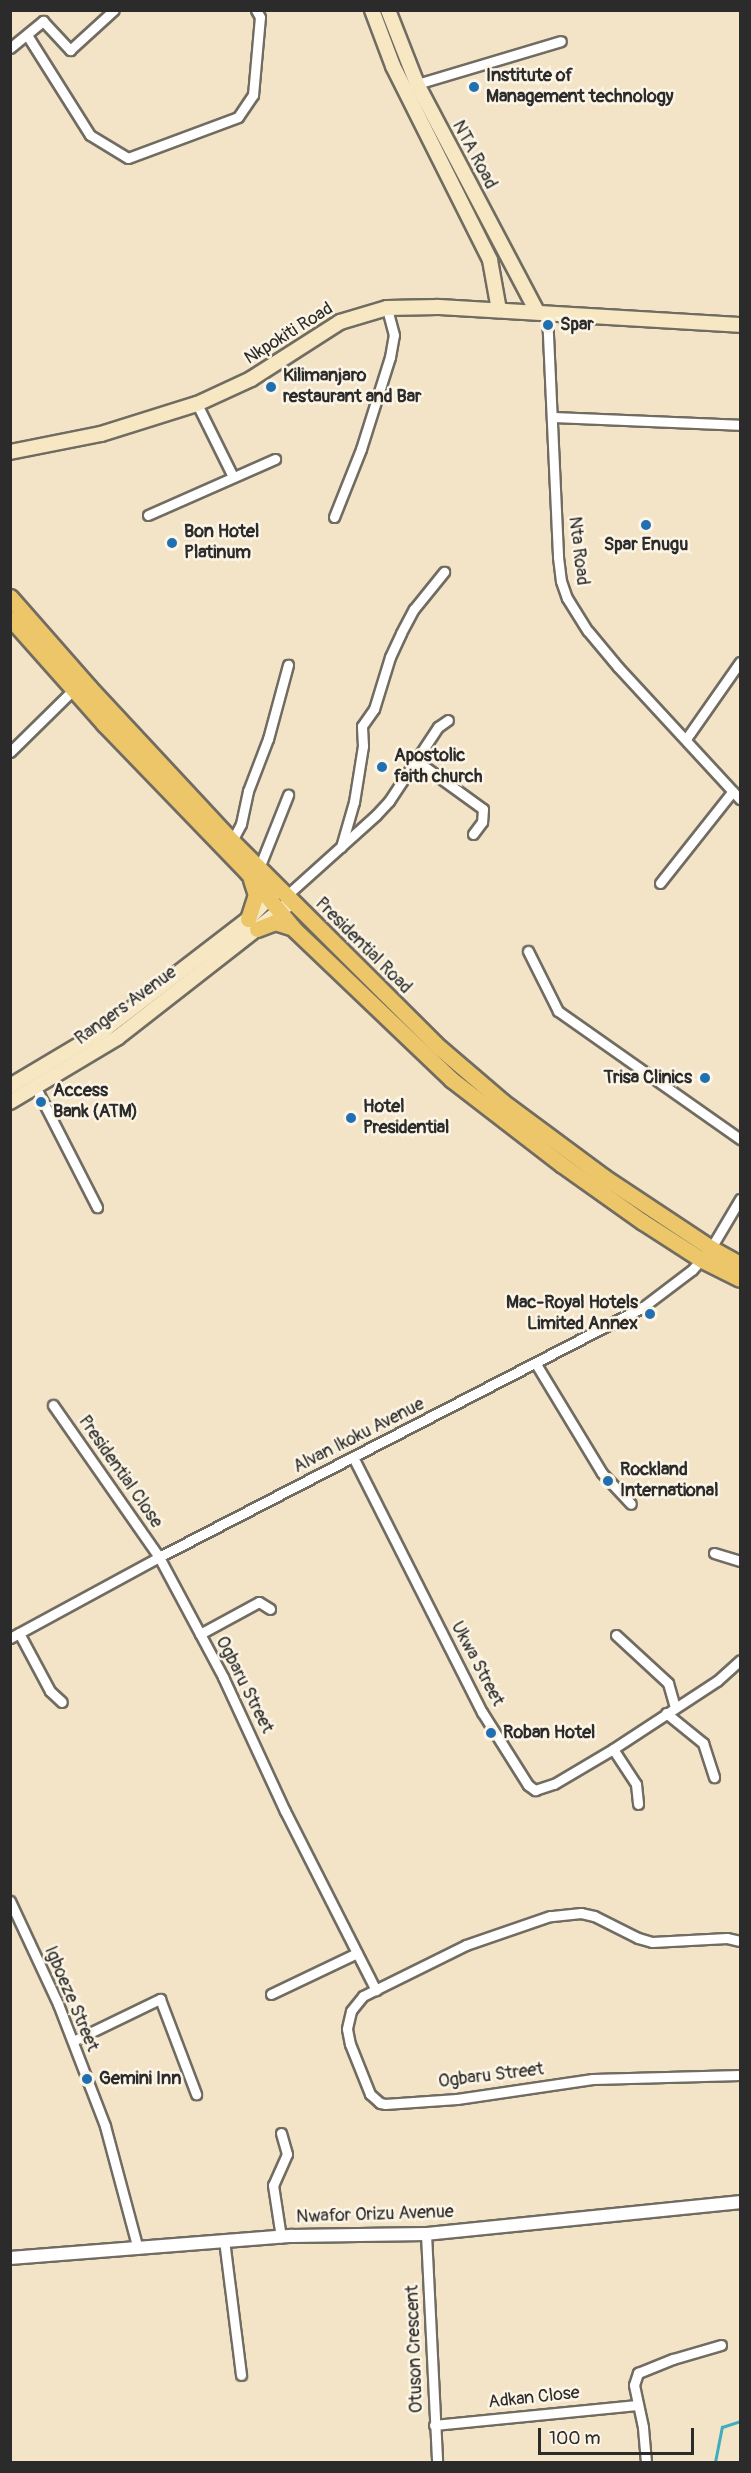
<!DOCTYPE html>
<style>
body{margin:0}
#map{position:relative;width:751px;height:2473px;overflow:hidden;background:#f3e4c8;font-family:Pangolin,sans-serif}
div>[style]{position:absolute}
.stream>*{height:3px;margin:-1.5px;padding:0 1.5px;transform-origin:1.5px;border-radius:1.5px;background:#3eadbc}
.roads{filter:drop-shadow(2px 0 #716c62) drop-shadow(-2px 0 #716c62) drop-shadow(0 2px #716c62) drop-shadow(0 -2px #716c62)}
.minor>*{height:9px;margin:-4.5px;padding:0 4.5px;transform-origin:4.5px;border-radius:4.5px;background:#fff}
.tertiary>*{height:12px;margin:-6px;padding:0 6px;transform-origin:6px;border-radius:6px;background:#fff}
.secondary>*{height:14px;margin:-7px;padding:0 7px;transform-origin:7px;border-radius:7px;background:#f7e8c3}
.primary>*{height:15px;margin:-7.5px;padding:0 7.5px;transform-origin:7.5px;border-radius:7.5px;background:#ecc669}
.dots>*{width:16px;height:16px;translate:-50% -50%;box-sizing:border-box;border:3px solid #fcf5e5;border-radius:50%}
span{translate:-50% -50%;white-space:nowrap;text-align:center;line-height:1.15;-webkit-text-stroke:5px #fcf5e5;paint-order:stroke}
.poi-label{font-size:18px;color:#2b2b2b;font-weight:700}
.left{translate:0 -50%;text-align:left}
.right{translate:-100% -50%;text-align:right}
.street-label{font-size:18px;color:#2b2b2b}
.frame{position:absolute;inset:0;border:12px solid #2b2b2b;pointer-events:none}
.scale{position:absolute;left:538px;top:2428px;width:156px;height:27px;box-sizing:border-box;border:3px solid #2b2b2b;border-top:0;padding-left:8px;font-size:18px;line-height:21px;white-space:nowrap;color:#2b2b2b;-webkit-text-stroke:4px #fcf5e5;paint-order:stroke}
</style>
<div id="map">
<div class="stream">
<div style="left:715px;top:2462px;width:36px;rotate:-79deg"></div>
<div style="left:722px;top:2427px;width:19px;rotate:-18deg"></div>
</div>
<div class="roads">
<div class="minor">
<div style="left:27px;top:35px;width:118px;rotate:57.8deg"></div>
<div style="left:90px;top:135px;width:44px;rotate:31.2deg"></div>
<div style="left:128px;top:158px;width:117px;rotate:-20.4deg"></div>
<div style="left:238px;top:117px;width:27px;rotate:-56deg"></div>
<div style="left:253px;top:95px;width:78px;rotate:-84.9deg"></div>
<div style="left:260px;top:17px;width:8px;rotate:-120deg"></div>
<div style="left:10px;top:48px;width:43px;rotate:-39.3deg"></div>
<div style="left:43px;top:21px;width:40px;rotate:47deg"></div>
<div style="left:70px;top:50px;width:59px;rotate:-42.3deg"></div>
<div style="left:417px;top:84px;width:150px;rotate:-16.6deg"></div>
<div style="left:547px;top:313px;width:244px;rotate:87.4deg"></div>
<div style="left:558px;top:557px;width:24px;rotate:83deg"></div>
<div style="left:561px;top:581px;width:18px;rotate:71deg"></div>
<div style="left:567px;top:598px;width:39px;rotate:58deg"></div>
<div style="left:588px;top:631px;width:47px;rotate:50.2deg"></div>
<div style="left:618px;top:667px;width:180px;rotate:47.3deg"></div>
<div style="left:197px;top:404px;width:81px;rotate:63.7deg"></div>
<div style="left:552px;top:417px;width:188px;rotate:2.4deg"></div>
<div style="left:148px;top:515px;width:139px;rotate:-23.8deg"></div>
<div style="left:334px;top:517px;width:73px;rotate:-68.3deg"></div>
<div style="left:361px;top:449px;width:96px;rotate:-72.5deg"></div>
<div style="left:390px;top:357px;width:22px;rotate:-80deg"></div>
<div style="left:394px;top:335px;width:28px;rotate:-105deg"></div>
<div style="left:686px;top:739px;width:94px;rotate:-55deg"></div>
<div style="left:10px;top:752px;width:88px;rotate:-44.5deg"></div>
<div style="left:414px;top:759px;width:85px;rotate:35.9deg"></div>
<div style="left:483px;top:809px;width:13px;rotate:94deg"></div>
<div style="left:482px;top:822px;width:15px;rotate:127deg"></div>
<div style="left:232px;top:841px;width:19px;rotate:-62deg"></div>
<div style="left:241px;top:824px;width:34px;rotate:-78deg"></div>
<div style="left:248px;top:791px;width:56px;rotate:-69deg"></div>
<div style="left:268px;top:739px;width:77px;rotate:-74.9deg"></div>
<div style="left:341px;top:847px;width:47px;rotate:-73.9deg"></div>
<div style="left:354px;top:802px;width:57px;rotate:-80.9deg"></div>
<div style="left:363px;top:746px;width:20px;rotate:-93deg"></div>
<div style="left:362px;top:726px;width:21px;rotate:-55deg"></div>
<div style="left:374px;top:709px;width:54px;rotate:-72.9deg"></div>
<div style="left:390px;top:657px;width:26px;rotate:-65deg"></div>
<div style="left:401px;top:633px;width:27px;rotate:-62deg"></div>
<div style="left:414px;top:609px;width:48px;rotate:-51deg"></div>
<div style="left:259px;top:868px;width:79px;rotate:-68.3deg"></div>
<div style="left:660px;top:883px;width:117px;rotate:-51.6deg"></div>
<div style="left:286px;top:896px;width:121px;rotate:-42deg"></div>
<div style="left:376px;top:815px;width:19px;rotate:-47deg"></div>
<div style="left:389px;top:801px;width:89px;rotate:-56.5deg"></div>
<div style="left:438px;top:727px;width:12px;rotate:-35deg"></div>
<div style="left:528px;top:951px;width:67px;rotate:63.4deg"></div>
<div style="left:558px;top:1011px;width:223px;rotate:35.1deg"></div>
<div style="left:36px;top:1088px;width:134px;rotate:62.9deg"></div>
<div style="left:536px;top:1364px;width:127px;rotate:58.8deg"></div>
<div style="left:602px;top:1473px;width:42px;rotate:46.9deg"></div>
<div style="left:53px;top:1405px;width:185px;rotate:55.1deg"></div>
<div style="left:159px;top:1557px;width:136px;rotate:61.9deg"></div>
<div style="left:223px;top:1677px;width:148px;rotate:65.2deg"></div>
<div style="left:285px;top:1811px;width:201px;rotate:63.1deg"></div>
<div style="left:353px;top:1457px;width:286px;rotate:63.2deg"></div>
<div style="left:482px;top:1712px;width:86px;rotate:57.8deg"></div>
<div style="left:528px;top:1785px;width:9px;rotate:36deg"></div>
<div style="left:535px;top:1790px;width:20px;rotate:-18deg"></div>
<div style="left:554px;top:1784px;width:69px;rotate:-30.7deg"></div>
<div style="left:613px;top:1749px;width:124px;rotate:-33.2deg"></div>
<div style="left:717px;top:1681px;width:31px;rotate:-42deg"></div>
<div style="left:714px;top:1553px;width:27px;rotate:17deg"></div>
<div style="left:19px;top:1633px;width:66px;rotate:61.9deg"></div>
<div style="left:50px;top:1691px;width:16px;rotate:43deg"></div>
<div style="left:200px;top:1634px;width:67px;rotate:-28.5deg"></div>
<div style="left:259px;top:1602px;width:13px;rotate:32deg"></div>
<div style="left:616px;top:1635px;width:71px;rotate:42.7deg"></div>
<div style="left:668px;top:1683px;width:26px;rotate:74deg"></div>
<div style="left:10px;top:1638px;width:170px;rotate:-28.5deg"></div>
<div style="left:159px;top:1557px;width:545px;rotate:-27.32deg"></div>
<div style="left:643px;top:1307px;width:61px;rotate:-37.1deg"></div>
<div style="left:692px;top:1270px;width:29px;rotate:-49deg"></div>
<div style="left:711px;top:1248px;width:57px;rotate:-59.4deg"></div>
<div style="left:666px;top:1713px;width:48px;rotate:39deg"></div>
<div style="left:703px;top:1743px;width:36px;rotate:72deg"></div>
<div style="left:613px;top:1749px;width:42px;rotate:56.7deg"></div>
<div style="left:636px;top:1784px;width:20px;rotate:84deg"></div>
<div style="left:10px;top:1901px;width:114px;rotate:65deg"></div>
<div style="left:58px;top:2004px;width:131px;rotate:68.9deg"></div>
<div style="left:105px;top:2126px;width:127px;rotate:75deg"></div>
<div style="left:740px;top:1941px;width:13px;rotate:-167deg"></div>
<div style="left:727px;top:1938px;width:75px;rotate:176.9deg"></div>
<div style="left:652px;top:1942px;width:15px;rotate:-164deg"></div>
<div style="left:638px;top:1938px;width:49px;rotate:-153.4deg"></div>
<div style="left:594px;top:1916px;width:13px;rotate:-167deg"></div>
<div style="left:581px;top:1913px;width:31px;rotate:174deg"></div>
<div style="left:550px;top:1916px;width:89px;rotate:161deg"></div>
<div style="left:466px;top:1945px;width:115px;rotate:153.7deg"></div>
<div style="left:363px;top:1996px;width:19px;rotate:129deg"></div>
<div style="left:351px;top:2011px;width:18px;rotate:103deg"></div>
<div style="left:347px;top:2029px;width:15px;rotate:79deg"></div>
<div style="left:350px;top:2044px;width:54px;rotate:68.2deg"></div>
<div style="left:370px;top:2094px;width:13px;rotate:42deg"></div>
<div style="left:380px;top:2103px;width:5px;rotate:11deg"></div>
<div style="left:385px;top:2104px;width:72px;rotate:-4deg"></div>
<div style="left:457px;top:2099px;width:137px;rotate:-8.4deg"></div>
<div style="left:593px;top:2079px;width:147px;rotate:-1.6deg"></div>
<div style="left:271px;top:1994px;width:95px;rotate:-25.5deg"></div>
<div style="left:73px;top:2041px;width:97px;rotate:-25.8deg"></div>
<div style="left:160px;top:1999px;width:102px;rotate:69.2deg"></div>
<div style="left:281px;top:2133px;width:22px;rotate:74deg"></div>
<div style="left:287px;top:2154px;width:34px;rotate:114deg"></div>
<div style="left:273px;top:2185px;width:53px;rotate:81.3deg"></div>
<div style="left:426px;top:2234px;width:228px;rotate:87.2deg"></div>
<div style="left:224px;top:2240px;width:136px;rotate:82.8deg"></div>
<div style="left:434px;top:2425px;width:204px;rotate:-5.6deg"></div>
<div style="left:646px;top:2462px;width:35px;rotate:-95deg"></div>
<div style="left:643px;top:2427px;width:43px;rotate:-102.1deg"></div>
<div style="left:634px;top:2385px;width:13px;rotate:-72deg"></div>
<div style="left:638px;top:2373px;width:38px;rotate:-22deg"></div>
<div style="left:673px;top:2359px;width:50px;rotate:-16.3deg"></div>
</div>
<div class="tertiary">
<div style="left:10px;top:2258px;width:283px;rotate:-4.5deg"></div>
<div style="left:292px;top:2236px;width:134px;rotate:-0.9deg"></div>
<div style="left:426px;top:2234px;width:316px;rotate:-5.8deg"></div>
</div>
<div class="secondary">
<div style="left:372px;top:10px;width:60px;rotate:69.4deg"></div>
<div style="left:393px;top:66px;width:217px;rotate:63.4deg"></div>
<div style="left:490px;top:260px;width:51px;rotate:79.8deg"></div>
<div style="left:388px;top:10px;width:79px;rotate:68.6deg"></div>
<div style="left:417px;top:84px;width:258px;rotate:62.2deg"></div>
<div style="left:10px;top:452px;width:93px;rotate:-11.2deg"></div>
<div style="left:101px;top:434px;width:101px;rotate:-17.4deg"></div>
<div style="left:197px;top:404px;width:60px;rotate:-24.8deg"></div>
<div style="left:251px;top:379px;width:106px;rotate:-32.6deg"></div>
<div style="left:340px;top:322px;width:49px;rotate:-16.6deg"></div>
<div style="left:387px;top:308px;width:51px;rotate:-1.1deg"></div>
<div style="left:438px;top:307px;width:303px;rotate:3.4deg"></div>
<div style="left:10px;top:1086px;width:109px;rotate:-30.8deg"></div>
<div style="left:104px;top:1030px;width:182px;rotate:-37.6deg"></div>
<div style="left:248px;top:919px;width:38px;rotate:-45deg"></div>
<div style="left:10px;top:1102px;width:125px;rotate:-30.9deg"></div>
<div style="left:117px;top:1038px;width:221px;rotate:-38deg"></div>
</div>
<div class="primary">
<div style="left:10px;top:597px;width:120px;rotate:48.7deg"></div>
<div style="left:89px;top:687px;width:210px;rotate:47.1deg"></div>
<div style="left:232px;top:841px;width:293px;rotate:44.9deg"></div>
<div style="left:440px;top:1048px;width:83px;rotate:40.6deg"></div>
<div style="left:503px;top:1102px;width:126px;rotate:36.6deg"></div>
<div style="left:604px;top:1177px;width:128px;rotate:33.6deg"></div>
<div style="left:711px;top:1248px;width:33px;rotate:29deg"></div>
<div style="left:10px;top:618px;width:142px;rotate:48.4deg"></div>
<div style="left:104px;top:724px;width:206px;rotate:46deg"></div>
<div style="left:247px;top:872px;width:75px;rotate:50.4deg"></div>
<div style="left:295px;top:930px;width:217px;rotate:43.7deg"></div>
<div style="left:452px;top:1080px;width:138px;rotate:37.6deg"></div>
<div style="left:561px;top:1164px;width:100px;rotate:35.3deg"></div>
<div style="left:643px;top:1222px;width:70px;rotate:32.8deg"></div>
<div style="left:702px;top:1260px;width:42px;rotate:26.6deg"></div>
<div style="left:248px;top:919px;width:25px;rotate:-72deg"></div>
<div style="left:256px;top:895px;width:16px;rotate:-108deg"></div>
<div style="left:257px;top:929px;width:19px;rotate:-21deg"></div>
<div style="left:275px;top:922px;width:19px;rotate:18deg"></div>
</div>
</div>
<div class="dots">
<div style="left:474px;top:87px;background:#1f6fb2"></div>
<div style="left:548px;top:325px;background:#1f6fb2"></div>
<div style="left:271px;top:387px;background:#1f6fb2"></div>
<div style="left:646px;top:525px;background:#1f6fb2"></div>
<div style="left:172px;top:543px;background:#1f6fb2"></div>
<div style="left:382px;top:767px;background:#1f6fb2"></div>
<div style="left:705px;top:1078px;background:#1f6fb2"></div>
<div style="left:41px;top:1102px;background:#1f6fb2"></div>
<div style="left:351px;top:1118px;background:#1f6fb2"></div>
<div style="left:650px;top:1314px;background:#1f6fb2"></div>
<div style="left:608px;top:1481px;background:#1f6fb2"></div>
<div style="left:491px;top:1733px;background:#1f6fb2"></div>
<div style="left:87px;top:2079px;background:#1f6fb2"></div>
</div>
<div class="poi-label">
<span class="left" style="left:486px;top:87px">Institute of<br>Management technology</span>
<span class="left" style="left:560px;top:325px">Spar</span>
<span class="left" style="left:283px;top:387px">Kilimanjaro<br>restaurant and Bar</span>
<span class="left" style="left:184px;top:543px">Bon Hotel<br>Platinum</span>
<span style="left:646px;top:545px">Spar Enugu</span>
<span class="left" style="left:394px;top:767px">Apostolic<br>faith church</span>
<span class="right" style="left:692px;top:1078px">Trisa Clinics</span>
<span class="left" style="left:53px;top:1102px">Access<br>Bank (ATM)</span>
<span class="left" style="left:363px;top:1118px">Hotel<br>Presidential</span>
<span class="right" style="left:638px;top:1314px">Mac-Royal Hotels<br>Limited Annex</span>
<span class="left" style="left:620px;top:1481px">Rockland<br>International</span>
<span class="left" style="left:503px;top:1733px">Roban Hotel</span>
<span class="left" style="left:99px;top:2079px">Gemini Inn</span>
</div>
<div class="street-label">
<span style="left:474px;top:155px;rotate:62deg">NTA Road</span>
<span style="left:289px;top:334px;rotate:-32deg">Nkpokiti Road</span>
<span style="left:578px;top:551px;rotate:83deg">Nta Road</span>
<span style="left:363px;top:946px;rotate:45deg">Presidential Road</span>
<span style="left:126px;top:1006px;rotate:-36deg">Rangers Avenue</span>
<span style="left:359px;top:1436px;rotate:-27deg">Alvan Ikoku Avenue</span>
<span style="left:120px;top:1472px;rotate:55deg">Presidential Close</span>
<span style="left:477px;top:1664px;rotate:62deg">Ukwa Street</span>
<span style="left:244px;top:1685px;rotate:63deg">Ogbaru Street</span>
<span style="left:71px;top:1999px;rotate:67deg">Igboeze Street</span>
<span style="left:491px;top:2076px;rotate:-7deg">Ogbaru Street</span>
<span style="left:375px;top:2215px;rotate:-2deg">Nwafor Orizu Avenue</span>
<span style="left:415px;top:2349px;rotate:-92deg">Otuson Crescent</span>
<span style="left:534px;top:2398px;rotate:-6deg">Adkan Close</span>
</div>
<div class="frame"></div>
<div class="scale">100 m</div>
</div>
